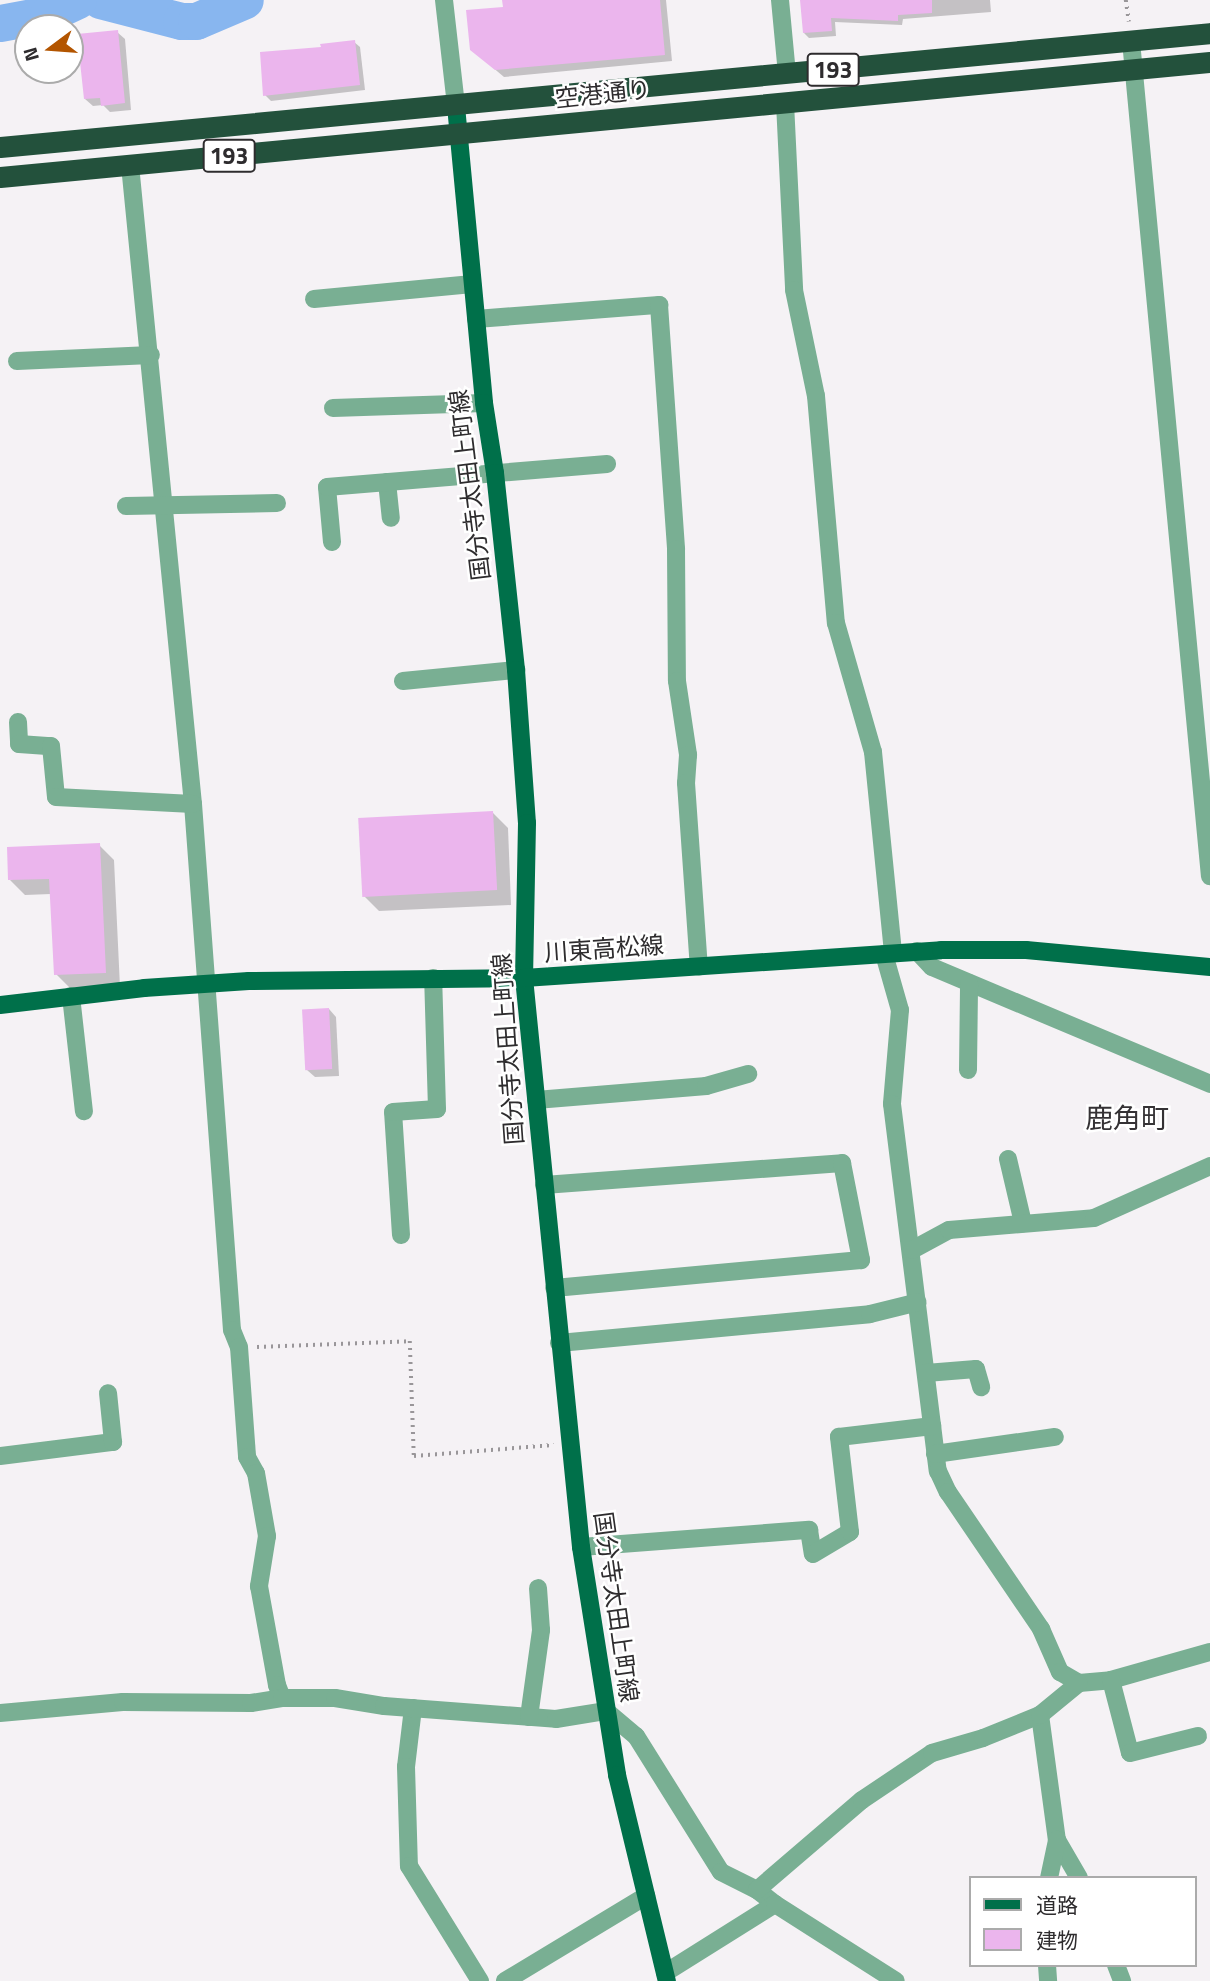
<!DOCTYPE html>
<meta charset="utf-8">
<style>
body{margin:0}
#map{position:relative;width:1210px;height:1981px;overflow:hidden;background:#f5f2f5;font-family:"Titillium Web","Noto Sans JP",sans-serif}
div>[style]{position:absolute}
.shadow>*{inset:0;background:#0003}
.river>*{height:37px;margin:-18.5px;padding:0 18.5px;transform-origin:18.5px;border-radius:18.5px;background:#88b6ef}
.building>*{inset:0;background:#ebb5ed;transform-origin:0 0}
.path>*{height:3.5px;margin-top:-1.75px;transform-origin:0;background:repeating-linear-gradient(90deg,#999699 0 2px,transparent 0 7px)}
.minor>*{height:18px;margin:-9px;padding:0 9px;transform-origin:9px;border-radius:9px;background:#79af93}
.major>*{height:18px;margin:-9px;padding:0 9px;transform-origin:9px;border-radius:9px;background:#00704a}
.highway>*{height:21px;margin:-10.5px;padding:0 10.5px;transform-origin:10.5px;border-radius:10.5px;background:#23513c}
span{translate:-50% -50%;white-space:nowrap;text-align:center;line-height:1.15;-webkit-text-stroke:5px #fff;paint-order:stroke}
.shield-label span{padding:2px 5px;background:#fff;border:2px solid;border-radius:5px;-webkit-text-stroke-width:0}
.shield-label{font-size:23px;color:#2e2c2e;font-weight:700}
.street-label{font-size:24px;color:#2e2c2e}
.quarter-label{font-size:28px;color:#353235}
.legend{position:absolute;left:969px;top:1876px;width:228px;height:91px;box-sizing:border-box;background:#fff;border:2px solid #ababab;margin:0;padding:9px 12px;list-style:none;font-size:21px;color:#2e2c2e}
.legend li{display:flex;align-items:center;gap:14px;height:35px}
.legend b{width:35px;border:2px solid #ababab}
.north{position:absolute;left:14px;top:14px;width:70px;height:70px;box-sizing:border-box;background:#fff;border:2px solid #ababab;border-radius:50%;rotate:254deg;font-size:19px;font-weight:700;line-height:28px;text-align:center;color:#2e2c2e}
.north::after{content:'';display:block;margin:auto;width:24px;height:32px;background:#b35500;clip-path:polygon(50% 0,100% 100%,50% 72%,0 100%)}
</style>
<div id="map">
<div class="shadow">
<div style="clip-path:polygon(504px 0,666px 0,672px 61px,504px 77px,472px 50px,505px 8px)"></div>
<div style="clip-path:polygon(802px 0,990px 0,991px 12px,903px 19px,902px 25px,835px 22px,836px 36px,809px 38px,804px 33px)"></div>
<div style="clip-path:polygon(117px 32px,125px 39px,131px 110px,110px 112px,103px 105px,93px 106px,85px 99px)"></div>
<div style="clip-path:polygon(354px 42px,360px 47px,365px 90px,271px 101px,265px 95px,323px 49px)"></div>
<div style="clip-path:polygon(493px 813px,508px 828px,511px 905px,379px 911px,363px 895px)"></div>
<div style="clip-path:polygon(99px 845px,114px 860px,120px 987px,71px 989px,56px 974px,51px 894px,25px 895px,10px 880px)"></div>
<div style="clip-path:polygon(329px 1009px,336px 1017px,339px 1076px,315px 1077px,307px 1070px)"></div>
</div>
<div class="river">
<div style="left:100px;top:0;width:84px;rotate:14.5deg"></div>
<div style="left:181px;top:21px;width:15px"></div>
<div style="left:196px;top:21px;width:53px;rotate:-23.2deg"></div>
<div style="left:0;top:23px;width:49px;rotate:-10.6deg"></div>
<div style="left:48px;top:14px;width:33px;rotate:-25deg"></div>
</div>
<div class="building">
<div style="clip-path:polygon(502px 0,660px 0,665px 55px,495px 70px,470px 50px,466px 10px,503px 7px)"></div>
<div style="clip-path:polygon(800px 0,932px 0,932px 13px,898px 15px,898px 21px,831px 18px,832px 31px,803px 33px)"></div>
<div style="clip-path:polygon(118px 30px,125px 103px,101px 106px,100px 98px,84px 99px,77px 34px)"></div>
<div style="clip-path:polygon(355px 40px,360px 85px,263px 96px,260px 52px,321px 47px,320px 44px)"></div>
<div style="left:493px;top:811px;width:79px;height:135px;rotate:87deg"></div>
<div style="clip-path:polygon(100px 843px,106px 973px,54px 975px,49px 879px,8px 880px,7px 847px)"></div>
<div style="left:329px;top:1008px;width:61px;height:27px;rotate:87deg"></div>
</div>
<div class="path">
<div style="left:1126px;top:0;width:22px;rotate:82deg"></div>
<div style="left:257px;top:1347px;width:153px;rotate:-2.2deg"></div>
<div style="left:410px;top:1341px;width:115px;rotate:88deg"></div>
<div style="left:414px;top:1456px;width:140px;rotate:-4.5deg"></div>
</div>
<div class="minor">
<div style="left:444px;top:0;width:107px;rotate:83.5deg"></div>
<div style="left:780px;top:0;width:74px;rotate:84.6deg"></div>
<div style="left:1131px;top:41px;width:839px;rotate:84.6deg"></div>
<div style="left:785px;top:103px;width:187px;rotate:87.2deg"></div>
<div style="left:794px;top:290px;width:108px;rotate:78.3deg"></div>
<div style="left:816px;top:396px;width:228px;rotate:85deg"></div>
<div style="left:836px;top:623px;width:134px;rotate:74deg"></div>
<div style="left:873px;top:752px;width:202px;rotate:84.3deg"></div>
<div style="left:130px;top:165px;width:642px;rotate:84.37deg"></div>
<div style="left:193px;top:804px;width:527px;rotate:85.76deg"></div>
<div style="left:232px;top:1330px;width:18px;rotate:68deg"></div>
<div style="left:239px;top:1347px;width:110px;rotate:85.8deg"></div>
<div style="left:247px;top:1457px;width:18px;rotate:61deg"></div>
<div style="left:256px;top:1473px;width:64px;rotate:80.1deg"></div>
<div style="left:267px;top:1536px;width:51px;rotate:99.1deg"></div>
<div style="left:259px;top:1586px;width:101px;rotate:79.7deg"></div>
<div style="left:277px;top:1685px;width:14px;rotate:69deg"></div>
<div style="left:314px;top:299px;width:159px;rotate:-5.4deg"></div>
<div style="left:476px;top:319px;width:184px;rotate:-4.4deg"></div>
<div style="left:659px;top:305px;width:245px;rotate:86deg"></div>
<div style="left:676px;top:549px;width:132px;rotate:89.6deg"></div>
<div style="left:677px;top:681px;width:75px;rotate:81.5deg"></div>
<div style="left:688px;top:755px;width:28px;rotate:94deg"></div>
<div style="left:686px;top:783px;width:184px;rotate:86deg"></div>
<div style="left:17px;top:361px;width:134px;rotate:-2.6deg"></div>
<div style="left:333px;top:408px;width:151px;rotate:-1.9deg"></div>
<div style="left:387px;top:482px;width:36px;rotate:84deg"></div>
<div style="left:126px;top:506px;width:151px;rotate:-1.1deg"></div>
<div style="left:332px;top:542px;width:55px;rotate:-95.2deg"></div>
<div style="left:327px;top:487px;width:281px;rotate:-4.7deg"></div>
<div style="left:403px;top:681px;width:114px;rotate:-5.6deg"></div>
<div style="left:18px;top:722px;width:22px;rotate:87deg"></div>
<div style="left:19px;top:744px;width:32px;rotate:4deg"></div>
<div style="left:51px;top:746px;width:51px;rotate:84.4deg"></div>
<div style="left:56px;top:797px;width:137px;rotate:2.9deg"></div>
<div style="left:917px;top:951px;width:22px;rotate:47deg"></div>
<div style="left:932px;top:967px;width:302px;rotate:22.8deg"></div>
<div style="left:884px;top:954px;width:58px;rotate:74.1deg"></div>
<div style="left:900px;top:1010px;width:94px;rotate:94.9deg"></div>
<div style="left:892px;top:1104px;width:370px;rotate:82.9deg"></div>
<div style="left:938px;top:1471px;width:23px;rotate:65deg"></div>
<div style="left:948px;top:1492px;width:166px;rotate:55.8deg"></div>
<div style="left:1041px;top:1629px;width:47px;rotate:66.2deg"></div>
<div style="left:1060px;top:1672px;width:22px;rotate:30deg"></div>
<div style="left:1079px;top:1683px;width:32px;rotate:-5deg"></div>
<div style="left:1111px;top:1680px;width:103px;rotate:-15.8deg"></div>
<div style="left:71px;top:996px;width:116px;rotate:83.6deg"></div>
<div style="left:968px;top:1070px;width:87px;rotate:-89.3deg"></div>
<div style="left:536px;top:1100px;width:171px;rotate:-4.7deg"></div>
<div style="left:706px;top:1086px;width:44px;rotate:-15.9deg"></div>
<div style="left:1008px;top:1159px;width:66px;rotate:76.8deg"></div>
<div style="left:544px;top:1185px;width:299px;rotate:-4.2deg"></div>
<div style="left:842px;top:1163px;width:99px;rotate:78.9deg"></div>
<div style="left:861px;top:1260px;width:308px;rotate:174.8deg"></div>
<div style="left:401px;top:1235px;width:123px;rotate:-93.7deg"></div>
<div style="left:393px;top:1112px;width:44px;rotate:-3.9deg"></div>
<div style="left:437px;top:1109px;width:131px;rotate:-91.7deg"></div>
<div style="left:912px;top:1250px;width:42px;rotate:-28.4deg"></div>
<div style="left:949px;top:1230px;width:145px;rotate:-4.7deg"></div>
<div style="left:1094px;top:1218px;width:127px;rotate:-24.1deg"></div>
<div style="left:559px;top:1343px;width:312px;rotate:-5.3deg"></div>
<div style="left:870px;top:1314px;width:49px;rotate:-14deg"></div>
<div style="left:926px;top:1373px;width:50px;rotate:-4.6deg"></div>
<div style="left:976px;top:1369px;width:19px;rotate:74deg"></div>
<div style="left:935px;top:1454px;width:121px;rotate:-8.1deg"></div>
<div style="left:0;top:1456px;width:114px;rotate:-7.1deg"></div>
<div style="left:113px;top:1442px;width:49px;rotate:-95.8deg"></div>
<div style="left:581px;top:1547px;width:229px;rotate:-4.3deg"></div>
<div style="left:809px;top:1530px;width:24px;rotate:81deg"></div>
<div style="left:813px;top:1554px;width:43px;rotate:-30.7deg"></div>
<div style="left:850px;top:1532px;width:96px;rotate:-96.6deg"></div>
<div style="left:839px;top:1437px;width:94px;rotate:-6.7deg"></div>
<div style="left:1111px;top:1680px;width:75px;rotate:75.4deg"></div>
<div style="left:1130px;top:1753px;width:70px;rotate:-14deg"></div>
<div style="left:413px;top:1708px;width:59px;rotate:96.8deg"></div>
<div style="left:406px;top:1767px;width:99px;rotate:88.3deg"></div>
<div style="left:409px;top:1866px;width:135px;rotate:58.3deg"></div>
<div style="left:0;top:1713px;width:123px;rotate:-5.1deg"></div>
<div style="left:123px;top:1702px;width:128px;rotate:0.4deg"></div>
<div style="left:251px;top:1703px;width:31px;rotate:-9deg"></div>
<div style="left:282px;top:1698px;width:53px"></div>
<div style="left:335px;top:1698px;width:50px;rotate:9.3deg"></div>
<div style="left:384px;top:1706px;width:172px;rotate:4.3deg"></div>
<div style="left:556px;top:1719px;width:51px;rotate:-9.1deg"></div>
<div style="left:606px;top:1711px;width:39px;rotate:40deg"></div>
<div style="left:636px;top:1736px;width:160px;rotate:58deg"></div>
<div style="left:721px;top:1872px;width:40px;rotate:26.6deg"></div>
<div style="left:1040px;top:1715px;width:126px;rotate:82.3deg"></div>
<div style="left:1057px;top:1840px;width:44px;rotate:59.9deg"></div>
<div style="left:529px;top:1717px;width:88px;rotate:-82.1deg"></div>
<div style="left:541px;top:1630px;width:42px;rotate:-94.1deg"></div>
<div style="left:1049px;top:1878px;width:39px;rotate:-78deg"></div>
<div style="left:775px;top:1904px;width:23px;rotate:-142deg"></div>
<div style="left:757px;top:1890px;width:138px;rotate:-40.6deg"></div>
<div style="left:862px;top:1800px;width:84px;rotate:-33.9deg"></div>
<div style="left:932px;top:1753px;width:53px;rotate:-16.4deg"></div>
<div style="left:983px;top:1738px;width:61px;rotate:-22deg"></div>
<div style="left:1040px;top:1715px;width:50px;rotate:-39.4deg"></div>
<div style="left:1047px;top:1965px;width:16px;rotate:86deg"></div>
<div style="left:1116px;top:1965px;width:17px;rotate:69deg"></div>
<div style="left:665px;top:1973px;width:130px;rotate:-32.1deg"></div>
<div style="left:775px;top:1904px;width:143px;rotate:32.5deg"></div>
<div style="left:505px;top:1981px;width:165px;rotate:-31.1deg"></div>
</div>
<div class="major">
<div style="left:456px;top:106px;width:298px;rotate:84.6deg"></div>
<div style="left:484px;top:403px;width:71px;rotate:81.1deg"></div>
<div style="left:495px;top:473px;width:198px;rotate:83.9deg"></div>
<div style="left:516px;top:670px;width:153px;rotate:85.9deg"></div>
<div style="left:527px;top:823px;width:155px;rotate:91.1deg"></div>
<div style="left:524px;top:978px;width:572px;rotate:84.28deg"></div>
<div style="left:581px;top:1547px;width:231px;rotate:81deg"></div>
<div style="left:617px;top:1775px;width:212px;rotate:76.4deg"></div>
<div style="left:0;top:1005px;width:145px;rotate:-6.7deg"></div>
<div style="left:144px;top:988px;width:105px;rotate:-3.8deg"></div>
<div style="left:249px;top:981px;width:275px;rotate:-0.6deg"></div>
<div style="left:524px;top:978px;width:418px;rotate:-3.8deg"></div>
<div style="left:941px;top:950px;width:85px"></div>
<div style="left:1026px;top:950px;width:185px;rotate:5.3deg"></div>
</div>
<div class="highway">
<div style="left:0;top:147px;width:1215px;rotate:-5.38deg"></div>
<div style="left:0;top:177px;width:1215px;rotate:-5.43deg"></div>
</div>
<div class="shield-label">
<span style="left:833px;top:70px">193</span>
<span style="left:229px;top:156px">193</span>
</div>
<div class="street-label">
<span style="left:603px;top:94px;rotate:-6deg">空港通り</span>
<span style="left:470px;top:485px;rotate:-97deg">国分寺太田上町線</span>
<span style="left:604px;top:949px;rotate:-4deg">川東高松線</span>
<span style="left:508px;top:1049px;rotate:-94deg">国分寺太田上町線</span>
<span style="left:616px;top:1607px;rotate:82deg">国分寺太田上町線</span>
</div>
<div class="quarter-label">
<span style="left:1127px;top:1118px">鹿角町</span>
</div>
<ul class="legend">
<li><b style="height:9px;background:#00704a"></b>道路</li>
<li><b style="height:19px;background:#ebb5ed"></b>建物</li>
</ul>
<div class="north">N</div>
</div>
